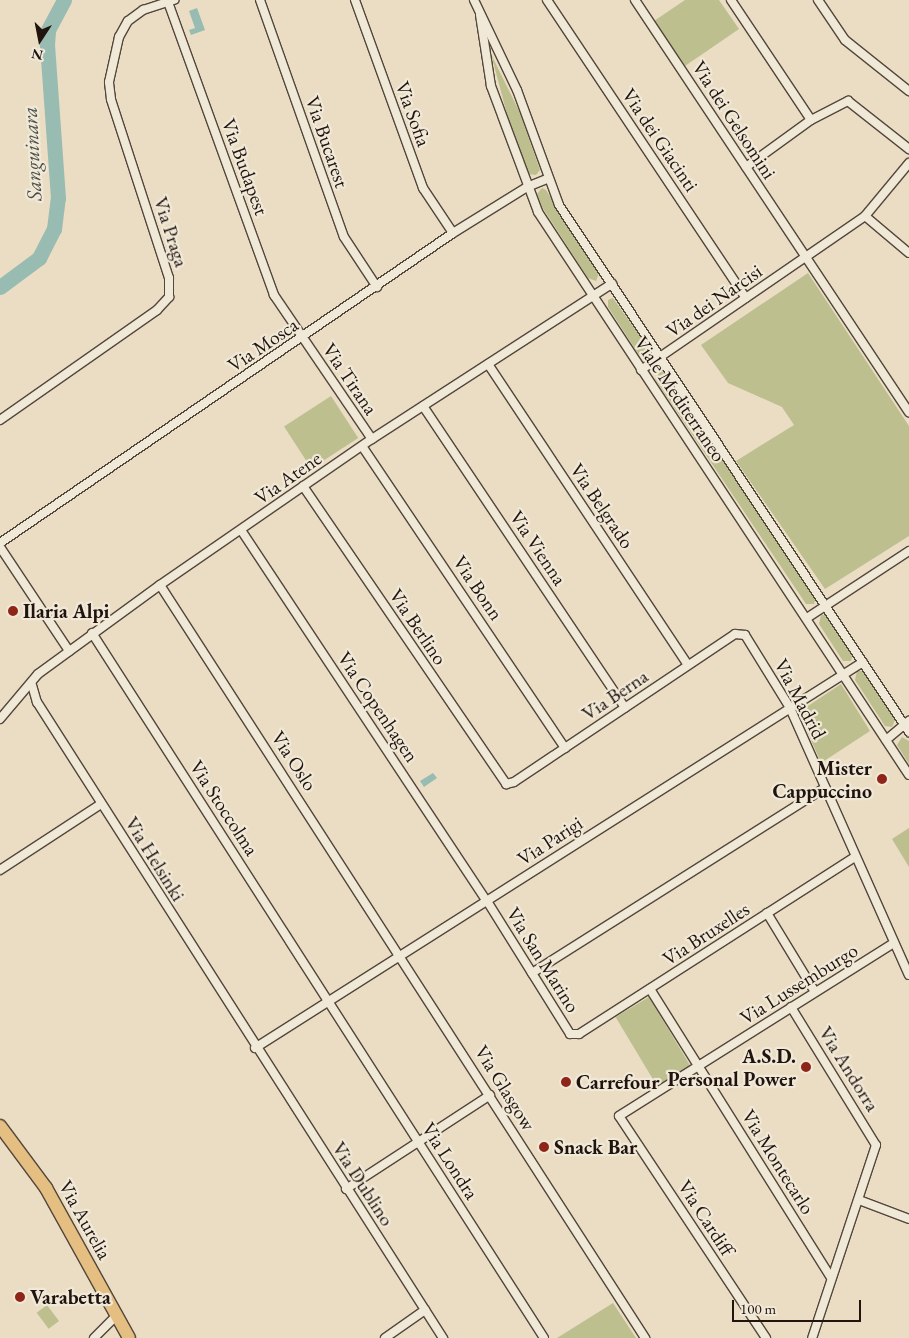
<!DOCTYPE html>
<style>
body{margin:0}
#map{position:relative;width:909px;height:1338px;overflow:hidden;background:#eaddc3;font-family:"EB Garamond",serif}
div>[style]{position:absolute}
.green>*{inset:0;background:#bdbf8f;transform-origin:0 0}
.water>*{inset:0;background:#98bcb2}
.river>*{height:15px;margin:-7.5px;padding:0 7.5px;transform-origin:7.5px;border-radius:7.5px;background:#98bcb2}
.roads{filter:drop-shadow(1px 0 #53463b) drop-shadow(-1px 0 #53463b) drop-shadow(0 1px #53463b) drop-shadow(0 -1px #53463b)}
.street>*{height:8px;margin:-4px;padding:0 4px;transform-origin:4px;border-radius:4px;background:#f1e9d8}
.primary>*{height:12px;margin:-6px;padding:0 6px;transform-origin:6px;border-radius:6px;background:#e5be82}
.dots>*{width:14px;height:14px;translate:-50% -50%;box-sizing:border-box;border:2px solid #f1e9d8;border-radius:50%}
span{translate:-50% -50%;white-space:nowrap;text-align:center;line-height:1.15;-webkit-text-stroke:4.5px #f1e9d8;paint-order:stroke}
.street-label{font-size:20px;color:#21130e}
.poi-label{font-size:20px;color:#21130e;font-weight:700}
.left{translate:0 -50%;text-align:left}
.right{translate:-100% -50%;text-align:right}
.water-label{font-size:21px;color:#4b4e47;font-style:italic}
.north{position:absolute;left:15px;top:15px;width:50px;height:50px;-webkit-text-stroke:4px #f1e9d8;paint-order:stroke;rotate:191deg;font-size:14px;font-weight:700;line-height:20px;text-align:center;color:#21130e}
.north::after{content:'';display:block;margin:auto;width:18px;height:22px;background:#21130e;clip-path:polygon(50% 0,100% 100%,50% 72%,0 100%)}
.scale{position:absolute;left:732px;top:1300px;width:129px;height:22px;box-sizing:border-box;border:2px solid #21130e;border-top:0;padding-left:6px;font-size:15px;line-height:18px;white-space:nowrap;color:#21130e;-webkit-text-stroke:4px #f1e9d8;paint-order:stroke}
</style>
<div id="map">
<div class="green">
<div style="clip-path:polygon(685px 0,719px 0,739px 29px,685px 66px,654px 21px)"></div>
<div style="clip-path:polygon(491px 54px,520px 113px,540px 170px,536px 175px,529px 174px,508px 118px)"></div>
<div style="clip-path:polygon(542px 188px,546px 190px,599px 273px,596px 281px,588px 278px,542px 207px,537px 194px)"></div>
<div style="clip-path:polygon(808px 273px,909px 426px,909px 536px,825px 589px,736px 461px,794px 425px,782px 407px,728px 383px,701px 345px)"></div>
<div style="clip-path:polygon(613px 298px,649px 349px,646px 356px,639px 355px,608px 307px,608px 300px)"></div>
<div style="clip-path:polygon(660px 371px,666px 373px,816px 597px,814px 604px,806px 604px,655px 379px)"></div>
<div style="left:331px;top:396px;width:50px;height:56px;rotate:57deg"></div>
<div style="clip-path:polygon(821px 615px,827px 615px,853px 654px,851px 661px,843px 661px,819px 624px)"></div>
<div style="clip-path:polygon(857px 671px,864px 671px,895px 720px,892px 727px,885px 726px,855px 680px)"></div>
<div style="clip-path:polygon(841px 684px,870px 731px,821px 763px,799px 712px)"></div>
<div style="clip-path:polygon(902px 737px,909px 741px,909px 764px,897px 745px)"></div>
<div style="clip-path:polygon(909px 828px,909px 867px,892px 839px)"></div>
<div style="left:649px;top:997px;width:81px;height:39px;rotate:59deg"></div>
<div style="clip-path:polygon(613px 1303px,636px 1338px,557px 1338px)"></div>
<div style="left:47px;top:1305px;width:20px;height:13px;rotate:53deg"></div>
</div>
<div class="water">
<div style="clip-path:polygon(197px 8px,205px 30px,191px 35px,189px 30px,195px 28px,189px 11px)"></div>
<div style="clip-path:polygon(433px 773px,437px 778px,424px 787px,420px 781px)"></div>
</div>
<div class="river">
<div style="left:0;top:287px;width:49px;rotate:-36.6deg"></div>
<div style="left:39px;top:258px;width:33px;rotate:-63deg"></div>
<div style="left:54px;top:229px;width:31px;rotate:-83deg"></div>
<div style="left:58px;top:198px;width:153px;rotate:-94.1deg"></div>
<div style="left:47px;top:45px;width:15px;rotate:-86deg"></div>
<div style="left:48px;top:30px;width:34px;rotate:-62deg"></div>
</div>
<div class="roads">
<div class="street">
<div style="left:260px;top:0;width:251px;rotate:70.5deg"></div>
<div style="left:344px;top:237px;width:60px;rotate:56.6deg"></div>
<div style="left:355px;top:0;width:200px;rotate:70.1deg"></div>
<div style="left:423px;top:188px;width:54px;rotate:56.3deg"></div>
<div style="left:474px;top:0;width:100px;rotate:64.5deg"></div>
<div style="left:517px;top:90px;width:122px;rotate:69.9deg"></div>
<div style="left:559px;top:205px;width:633px;rotate:56.41deg"></div>
<div style="left:547px;top:0;width:358px;rotate:56.3deg"></div>
<div style="left:635px;top:0;width:495px;rotate:56.4deg"></div>
<div style="left:731px;top:0;width:144px;rotate:56.3deg"></div>
<div style="left:818px;top:0;width:48px;rotate:56deg"></div>
<div style="left:845px;top:40px;width:82px;rotate:38.6deg"></div>
<div style="left:168px;top:2px;width:312px;rotate:70.1deg"></div>
<div style="left:274px;top:295px;width:174px;rotate:55.8deg"></div>
<div style="left:480px;top:15px;width:72px;rotate:81.2deg"></div>
<div style="left:491px;top:86px;width:134px;rotate:69.5deg"></div>
<div style="left:538px;top:212px;width:674px;rotate:56.62deg"></div>
<div style="left:746px;top:167px;width:80px;rotate:-35.9deg"></div>
<div style="left:811px;top:120px;width:42px;rotate:-27.2deg"></div>
<div style="left:848px;top:101px;width:78px;rotate:38.2deg"></div>
<div style="left:865px;top:216px;width:57px;rotate:40.1deg"></div>
<div style="left:488px;top:364px;width:361px;rotate:56.4deg"></div>
<div style="left:641px;top:370px;width:272px;rotate:-34.5deg"></div>
<div style="left:865px;top:216px;width:69px;rotate:-50.3deg"></div>
<div style="left:423px;top:406px;width:363px;rotate:56.2deg"></div>
<div style="left:0;top:420px;width:192px;rotate:-35deg"></div>
<div style="left:157px;top:310px;width:18px;rotate:-47deg"></div>
<div style="left:169px;top:297px;width:19px;rotate:-90deg"></div>
<div style="left:169px;top:278px;width:188px;rotate:-108deg"></div>
<div style="left:111px;top:99px;width:17px;rotate:-97deg"></div>
<div style="left:109px;top:82px;width:46px;rotate:-77.5deg"></div>
<div style="left:119px;top:37px;width:18px;rotate:-61deg"></div>
<div style="left:128px;top:21px;width:19px;rotate:-36deg"></div>
<div style="left:143px;top:10px;width:33px;rotate:-18deg"></div>
<div style="left:362px;top:446px;width:364px;rotate:56.1deg"></div>
<div style="left:303px;top:486px;width:361px;rotate:55.7deg"></div>
<div style="left:506px;top:784px;width:8px;rotate:-14deg"></div>
<div style="left:514px;top:782px;width:266px;rotate:-33.8deg"></div>
<div style="left:735px;top:634px;width:10px;rotate:6deg"></div>
<div style="left:745px;top:635px;width:86px;rotate:58.3deg"></div>
<div style="left:790px;top:708px;width:292px;rotate:66deg"></div>
<div style="left:241px;top:530px;width:445px;rotate:56.5deg"></div>
<div style="left:487px;top:901px;width:157px;rotate:58deg"></div>
<div style="left:570px;top:1034px;width:9px"></div>
<div style="left:579px;top:1034px;width:328px;rotate:-32.7deg"></div>
<div style="left:0;top:543px;width:549px;rotate:-34.38deg"></div>
<div style="left:453px;top:233px;width:87px;rotate:-31.9deg"></div>
<div style="left:527px;top:187px;width:22px;rotate:-22deg"></div>
<div style="left:0;top:547px;width:125px;rotate:56.4deg"></div>
<div style="left:160px;top:585px;width:896px;rotate:57.21deg"></div>
<div style="left:807px;top:618px;width:122px;rotate:-33.3deg"></div>
<div style="left:92px;top:633px;width:837px;rotate:57.33deg"></div>
<div style="left:32px;top:685px;width:18px;rotate:74deg"></div>
<div style="left:37px;top:702px;width:755px;rotate:57.45deg"></div>
<div style="left:0;top:719px;width:59px;rotate:-49.8deg"></div>
<div style="left:38px;top:674px;width:151px;rotate:-36.1deg"></div>
<div style="left:160px;top:585px;width:257px;rotate:-34.6deg"></div>
<div style="left:372px;top:439px;width:286px;rotate:-32.9deg"></div>
<div style="left:886px;top:740px;width:30px;rotate:-40deg"></div>
<div style="left:0;top:870px;width:121px;rotate:-33.2deg"></div>
<div style="left:767px;top:913px;width:92px;rotate:58.7deg"></div>
<div style="left:532px;top:973px;width:347px;rotate:-32.3deg"></div>
<div style="left:650px;top:989px;width:340px;rotate:57.9deg"></div>
<div style="left:791px;top:1007px;width:162px;rotate:58.4deg"></div>
<div style="left:876px;top:1145px;width:203px;rotate:108.3deg"></div>
<div style="left:255px;top:1048px;width:720px;rotate:-32.41deg"></div>
<div style="left:346px;top:1189px;width:172px;rotate:-33.1deg"></div>
<div style="left:859px;top:1200px;width:53px;rotate:20.8deg"></div>
<div style="left:94px;top:1338px;width:31px;rotate:-45deg"></div>
<div style="left:385px;top:1338px;width:49px;rotate:-35deg"></div>
<div style="left:766px;top:1338px;width:266px;rotate:-123.5deg"></div>
<div style="left:619px;top:1116px;width:325px;rotate:-32.2deg"></div>
</div>
<div class="primary">
<div style="left:0;top:1126px;width:77px;rotate:53.4deg"></div>
<div style="left:46px;top:1188px;width:171px;rotate:61deg"></div>
</div>
</div>
<div class="dots">
<div style="left:13px;top:611px;background:#8f2418"></div>
<div style="left:882px;top:779px;background:#8f2418"></div>
<div style="left:806px;top:1067px;background:#8f2418"></div>
<div style="left:566px;top:1082px;background:#8f2418"></div>
<div style="left:544px;top:1147px;background:#8f2418"></div>
<div style="left:20px;top:1297px;background:#8f2418"></div>
</div>
<div class="street-label">
<span style="left:413px;top:114px;rotate:70deg">Via Sofia</span>
<span style="left:734px;top:120px;rotate:57deg">Via dei Gelsomini</span>
<span style="left:660px;top:140px;rotate:56deg">Via dei Giacinti</span>
<span style="left:327px;top:142px;rotate:71deg">Via Bucarest</span>
<span style="left:245px;top:167px;rotate:70deg">Via Budapest</span>
<span style="left:171px;top:232px;rotate:72deg">Via Praga</span>
<span style="left:714px;top:301px;rotate:-35deg">Via dei Narcisi</span>
<span style="left:263px;top:345px;rotate:-34deg">Via Mosca</span>
<span style="left:350px;top:379px;rotate:56deg">Via Tirana</span>
<span style="left:680px;top:399px;rotate:56deg">Viale Mediterraneo</span>
<span style="left:288px;top:478px;rotate:-35deg">Via Atene</span>
<span style="left:602px;top:506px;rotate:56deg">Via Belgrado</span>
<span style="left:538px;top:548px;rotate:56deg">Via Vienna</span>
<span style="left:478px;top:588px;rotate:56deg">Via Bonn</span>
<span style="left:418px;top:627px;rotate:56deg">Via Berlino</span>
<span style="left:615px;top:695px;rotate:-34deg">Via Berna</span>
<span style="left:800px;top:699px;rotate:62deg">Via Madrid</span>
<span style="left:378px;top:707px;rotate:56deg">Via Copenhagen</span>
<span style="left:294px;top:761px;rotate:57deg">Via Oslo</span>
<span style="left:224px;top:808px;rotate:57deg">Via Stoccolma</span>
<span style="left:550px;top:841px;rotate:-33deg">Via Parigi</span>
<span style="left:155px;top:859px;rotate:58deg">Via Helsinki</span>
<span style="left:706px;top:934px;rotate:-33deg">Via Bruxelles</span>
<span style="left:543px;top:960px;rotate:58deg">Via San Marino</span>
<span style="left:799px;top:984px;rotate:-32deg">Via Lussemburgo</span>
<span style="left:849px;top:1069px;rotate:58deg">Via Andorra</span>
<span style="left:505px;top:1088px;rotate:58deg">Via Glasgow</span>
<span style="left:450px;top:1161px;rotate:57deg">Via Londra</span>
<span style="left:778px;top:1162px;rotate:58deg">Via Montecarlo</span>
<span style="left:363px;top:1184px;rotate:57deg">Via Dublino</span>
<span style="left:706px;top:1218px;rotate:57deg">Via Cardiff</span>
<span style="left:85px;top:1220px;rotate:61deg">Via Aurelia</span>
</div>
<div class="poi-label">
<span class="left" style="left:23px;top:611px">Ilaria Alpi</span>
<span class="right" style="left:872px;top:780px">Mister<br>Cappuccino</span>
<span class="right" style="left:796px;top:1068px">A.S.D.<br>Personal Power</span>
<span class="left" style="left:576px;top:1082px">Carrefour</span>
<span class="left" style="left:554px;top:1147px">Snack Bar</span>
<span class="left" style="left:30px;top:1297px">Varabetta</span>
</div>
<div class="water-label">
<span style="left:32px;top:154px;rotate:-93deg">Sanguinara</span>
</div>
<div class="north">N</div>
<div class="scale">100 m</div>
</div>
